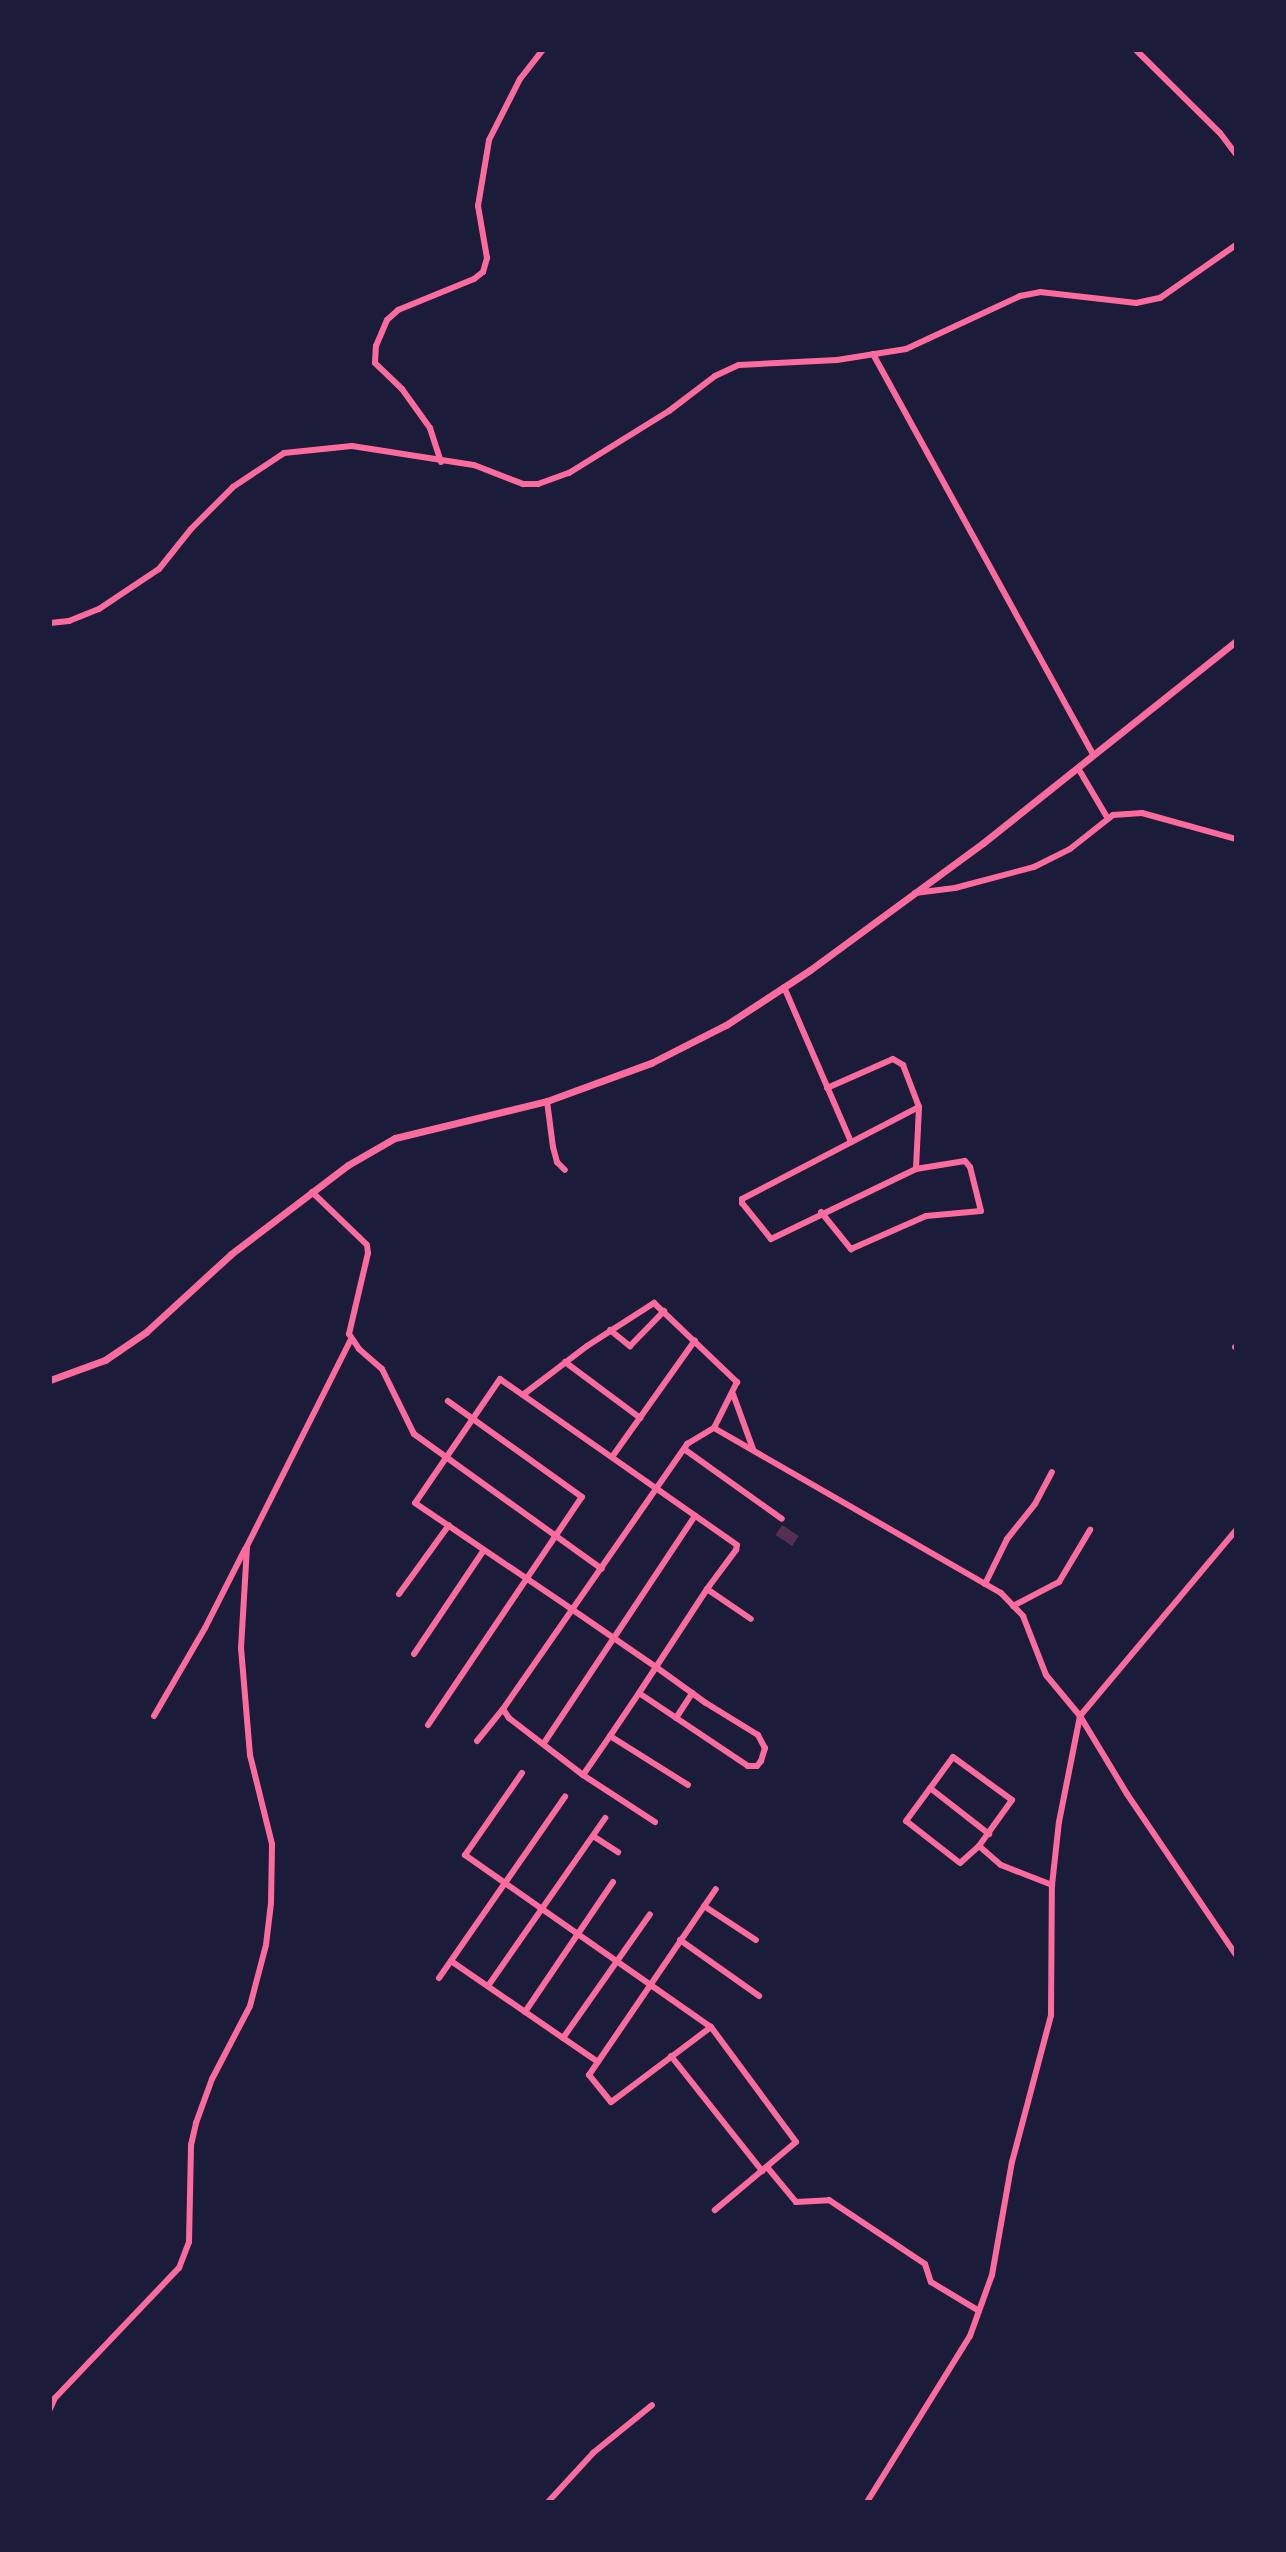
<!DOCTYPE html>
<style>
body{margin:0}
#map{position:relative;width:1286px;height:2552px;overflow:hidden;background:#1b1b3a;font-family:"Public Sans",sans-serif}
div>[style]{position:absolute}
.building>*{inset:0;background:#542f53;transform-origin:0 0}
.minor>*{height:6px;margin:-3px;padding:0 3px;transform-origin:3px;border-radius:3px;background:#ff6b9d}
.tertiary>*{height:7px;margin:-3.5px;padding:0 3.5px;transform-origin:3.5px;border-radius:3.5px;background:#ff6b9d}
span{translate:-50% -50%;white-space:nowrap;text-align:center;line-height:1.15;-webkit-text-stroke:8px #1b1b3a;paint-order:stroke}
.frame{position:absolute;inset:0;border:52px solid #1b1b3a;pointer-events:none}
</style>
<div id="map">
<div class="building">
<div style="left:782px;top:1525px;width:20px;height:12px;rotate:33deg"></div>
</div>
<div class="minor">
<div style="left:1136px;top:50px;width:118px;rotate:44.7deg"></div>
<div style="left:1220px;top:133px;width:26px;rotate:53deg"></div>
<div style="left:873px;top:354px;width:457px;rotate:61.2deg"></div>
<div style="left:441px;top:462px;width:36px;rotate:-108deg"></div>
<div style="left:430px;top:428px;width:48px;rotate:-125.7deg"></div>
<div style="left:402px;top:389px;width:37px;rotate:-136deg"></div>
<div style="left:375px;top:363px;width:17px;rotate:-87deg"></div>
<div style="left:376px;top:346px;width:28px;rotate:-67deg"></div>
<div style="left:387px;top:320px;width:15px;rotate:-42deg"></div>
<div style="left:398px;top:310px;width:82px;rotate:-22.2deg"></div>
<div style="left:474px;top:279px;width:11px;rotate:-38deg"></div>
<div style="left:483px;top:272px;width:15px;rotate:-74deg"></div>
<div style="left:487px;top:258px;width:53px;rotate:-99.8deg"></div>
<div style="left:478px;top:206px;width:67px;rotate:-80.5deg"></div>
<div style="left:489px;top:140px;width:68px;rotate:-63.1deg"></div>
<div style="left:520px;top:79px;width:37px;rotate:-52deg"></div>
<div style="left:50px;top:623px;width:19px;rotate:-6deg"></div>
<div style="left:69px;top:621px;width:32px;rotate:-22deg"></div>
<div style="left:99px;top:609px;width:72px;rotate:-33.7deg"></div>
<div style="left:159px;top:569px;width:51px;rotate:-51.3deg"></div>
<div style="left:191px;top:529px;width:59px;rotate:-45deg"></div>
<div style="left:233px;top:487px;width:61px;rotate:-33.7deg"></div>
<div style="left:284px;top:453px;width:68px;rotate:-5.9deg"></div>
<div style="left:352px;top:446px;width:123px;rotate:8.9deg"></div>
<div style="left:474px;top:465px;width:53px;rotate:21.2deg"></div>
<div style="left:523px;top:484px;width:15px"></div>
<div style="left:538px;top:484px;width:33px;rotate:-20deg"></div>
<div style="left:569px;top:473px;width:118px;rotate:-31.8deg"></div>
<div style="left:669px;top:411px;width:58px;rotate:-37.3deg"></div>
<div style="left:715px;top:376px;width:26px;rotate:-25deg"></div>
<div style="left:739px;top:365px;width:98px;rotate:-2.9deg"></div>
<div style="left:837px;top:360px;width:70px;rotate:-9.1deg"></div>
<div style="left:906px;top:349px;width:126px;rotate:-24.9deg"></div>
<div style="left:1020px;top:296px;width:20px;rotate:-11deg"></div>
<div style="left:1040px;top:292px;width:97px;rotate:6.5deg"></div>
<div style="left:1136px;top:303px;width:25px;rotate:-12deg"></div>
<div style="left:1160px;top:298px;width:93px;rotate:-34.9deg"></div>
<div style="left:1078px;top:768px;width:59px;rotate:59.5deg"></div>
<div style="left:915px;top:893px;width:40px;rotate:-7.1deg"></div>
<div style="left:955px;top:888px;width:82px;rotate:-14.9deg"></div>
<div style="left:1034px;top:867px;width:40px;rotate:-26.6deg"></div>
<div style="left:1070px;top:849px;width:55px;rotate:-38.3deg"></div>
<div style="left:1113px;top:815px;width:29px;rotate:-4deg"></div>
<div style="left:1142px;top:813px;width:98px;rotate:15.5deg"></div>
<div style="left:784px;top:987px;width:169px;rotate:66.6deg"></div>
<div style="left:827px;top:1088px;width:72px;rotate:-23.7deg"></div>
<div style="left:893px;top:1059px;width:12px;rotate:31deg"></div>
<div style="left:903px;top:1065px;width:45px;rotate:69.1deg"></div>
<div style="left:547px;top:1101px;width:46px;rotate:82.6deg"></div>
<div style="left:553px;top:1147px;width:16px;rotate:75deg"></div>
<div style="left:557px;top:1162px;width:11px;rotate:45deg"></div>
<div style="left:919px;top:1107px;width:62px;rotate:92.8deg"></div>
<div style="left:916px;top:1169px;width:161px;rotate:154.2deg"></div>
<div style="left:771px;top:1239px;width:46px;rotate:-128.9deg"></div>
<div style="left:742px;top:1203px;width:4px;rotate:-90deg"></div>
<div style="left:742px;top:1199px;width:199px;rotate:-27.5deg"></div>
<div style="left:312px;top:1192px;width:76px;rotate:43.9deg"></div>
<div style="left:367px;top:1245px;width:8px;rotate:83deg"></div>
<div style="left:368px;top:1253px;width:83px;rotate:103.2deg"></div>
<div style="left:349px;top:1334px;width:18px;rotate:56deg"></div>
<div style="left:359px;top:1349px;width:30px;rotate:41deg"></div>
<div style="left:382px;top:1369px;width:72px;rotate:63.8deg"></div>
<div style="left:414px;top:1434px;width:231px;rotate:35.7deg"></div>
<div style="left:821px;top:1212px;width:48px;rotate:51deg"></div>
<div style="left:851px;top:1249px;width:82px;rotate:-23.7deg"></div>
<div style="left:926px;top:1216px;width:55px;rotate:-5.2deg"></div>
<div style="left:981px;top:1211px;width:45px;rotate:-104deg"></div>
<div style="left:970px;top:1167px;width:8px;rotate:-130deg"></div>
<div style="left:965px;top:1161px;width:50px;rotate:170.7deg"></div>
<div style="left:610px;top:1330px;width:26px;rotate:39deg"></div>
<div style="left:630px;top:1346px;width:49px;rotate:-45.8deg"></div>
<div style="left:1235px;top:1347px;width:1px;rotate:45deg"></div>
<div style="left:565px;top:1362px;width:94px;rotate:36.7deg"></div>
<div style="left:524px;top:1394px;width:79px;rotate:-37.3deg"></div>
<div style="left:587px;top:1346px;width:80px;rotate:-32.7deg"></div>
<div style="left:654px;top:1303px;width:115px;rotate:43.6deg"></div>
<div style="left:737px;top:1382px;width:51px;rotate:116.6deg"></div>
<div style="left:733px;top:1394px;width:59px;rotate:70deg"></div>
<div style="left:684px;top:1449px;width:120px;rotate:35.5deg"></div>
<div style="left:612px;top:1457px;width:143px;rotate:-54.6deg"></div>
<div style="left:985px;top:1584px;width:50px;rotate:-63.9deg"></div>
<div style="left:1007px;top:1539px;width:45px;rotate:-51.3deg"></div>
<div style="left:1035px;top:1504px;width:36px;rotate:-62deg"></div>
<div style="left:707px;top:1589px;width:53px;rotate:34.3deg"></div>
<div style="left:399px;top:1594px;width:85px;rotate:-54.1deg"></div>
<div style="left:1013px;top:1606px;width:52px;rotate:-27.6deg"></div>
<div style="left:1059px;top:1582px;width:61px;rotate:-59.2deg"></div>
<div style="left:414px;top:1654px;width:125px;rotate:-56.1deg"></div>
<div style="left:154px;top:1716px;width:102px;rotate:-59.9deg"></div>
<div style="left:205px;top:1628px;width:89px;rotate:-63.1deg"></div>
<div style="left:676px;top:1718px;width:30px;rotate:-57deg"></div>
<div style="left:428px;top:1725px;width:275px;rotate:-56deg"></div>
<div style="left:582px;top:1497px;width:165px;rotate:-144.4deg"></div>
<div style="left:610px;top:1736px;width:92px;rotate:32.1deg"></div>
<div style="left:477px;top:1741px;width:41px;rotate:-50.9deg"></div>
<div style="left:544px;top:1743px;width:273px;rotate:-56.4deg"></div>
<div style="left:953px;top:1757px;width:73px;rotate:36.1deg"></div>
<div style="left:1012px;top:1800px;width:57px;rotate:125.7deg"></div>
<div style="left:979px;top:1846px;width:25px;rotate:138deg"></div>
<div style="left:960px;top:1863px;width:68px;rotate:-142.1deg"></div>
<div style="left:906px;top:1821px;width:79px;rotate:-53.7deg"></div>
<div style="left:522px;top:1773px;width:100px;rotate:124.8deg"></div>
<div style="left:465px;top:1855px;width:300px;rotate:35deg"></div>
<div style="left:711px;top:2027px;width:143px;rotate:53.5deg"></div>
<div style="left:796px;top:2142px;width:106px;rotate:140deg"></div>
<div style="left:583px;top:1775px;width:47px;rotate:-55.3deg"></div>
<div style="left:610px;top:1736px;width:52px;rotate:-56deg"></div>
<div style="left:639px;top:1693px;width:124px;rotate:-56.8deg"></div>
<div style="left:707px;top:1589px;width:49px;rotate:-53.4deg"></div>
<div style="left:736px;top:1550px;width:5px;rotate:-79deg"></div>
<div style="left:737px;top:1545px;width:289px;rotate:-145deg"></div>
<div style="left:500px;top:1379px;width:150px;rotate:124.4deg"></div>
<div style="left:415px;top:1503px;width:191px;rotate:34.1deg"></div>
<div style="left:573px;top:1610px;width:101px;rotate:34.5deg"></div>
<div style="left:656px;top:1667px;width:44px;rotate:35.8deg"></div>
<div style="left:692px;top:1693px;width:17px;rotate:36deg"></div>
<div style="left:706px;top:1703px;width:61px;rotate:31.6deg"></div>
<div style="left:758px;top:1735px;width:15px;rotate:62deg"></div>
<div style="left:765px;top:1748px;width:14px;rotate:107deg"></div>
<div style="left:761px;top:1761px;width:6px;rotate:129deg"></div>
<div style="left:757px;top:1766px;width:9px;rotate:180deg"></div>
<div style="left:748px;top:1766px;width:131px;rotate:-146.2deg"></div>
<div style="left:930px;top:1788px;width:75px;rotate:37.9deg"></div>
<div style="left:655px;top:1822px;width:86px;rotate:-146.9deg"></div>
<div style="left:583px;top:1775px;width:93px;rotate:-142.4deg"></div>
<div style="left:509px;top:1718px;width:11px;rotate:-124deg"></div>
<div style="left:503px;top:1709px;width:323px;rotate:-55.2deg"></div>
<div style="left:687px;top:1444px;width:31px;rotate:-31deg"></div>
<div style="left:714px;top:1428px;width:331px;rotate:29.9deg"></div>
<div style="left:1001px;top:1593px;width:32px;rotate:46deg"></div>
<div style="left:1023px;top:1616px;width:63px;rotate:68.7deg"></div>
<div style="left:1046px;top:1675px;width:53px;rotate:50.3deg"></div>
<div style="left:1080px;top:1716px;width:91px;rotate:58.9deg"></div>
<div style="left:1127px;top:1794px;width:194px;rotate:55.9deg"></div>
<div style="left:593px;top:1836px;width:30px;rotate:33deg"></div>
<div style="left:979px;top:1846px;width:29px;rotate:41deg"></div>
<div style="left:1001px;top:1865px;width:55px;rotate:21.4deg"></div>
<div style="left:704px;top:1906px;width:62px;rotate:33.2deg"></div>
<div style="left:680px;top:1940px;width:97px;rotate:35.3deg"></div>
<div style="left:451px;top:1961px;width:178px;rotate:34.5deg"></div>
<div style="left:439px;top:1978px;width:221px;rotate:-55.2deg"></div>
<div style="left:488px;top:1986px;width:205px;rotate:-55.1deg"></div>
<div style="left:525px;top:2012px;width:157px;rotate:-55.9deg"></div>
<div style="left:711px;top:2027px;width:125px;rotate:143.1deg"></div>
<div style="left:611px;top:2102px;width:35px;rotate:-129deg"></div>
<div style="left:589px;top:2075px;width:225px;rotate:-55.7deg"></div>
<div style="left:563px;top:2038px;width:151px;rotate:-54.9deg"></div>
<div style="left:671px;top:2056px;width:147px;rotate:51.6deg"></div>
<div style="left:767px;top:2167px;width:45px;rotate:50.4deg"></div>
<div style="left:796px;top:2202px;width:33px;rotate:-3deg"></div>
<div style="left:829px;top:2200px;width:115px;rotate:33.7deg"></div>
<div style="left:925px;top:2264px;width:19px;rotate:72deg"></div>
<div style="left:931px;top:2282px;width:56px;rotate:31.1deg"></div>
<div style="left:50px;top:2409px;width:12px;rotate:-66deg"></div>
<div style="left:55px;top:2398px;width:180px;rotate:-46.4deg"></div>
<div style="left:179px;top:2268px;width:28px;rotate:-69deg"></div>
<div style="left:189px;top:2242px;width:97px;rotate:-88.8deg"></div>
<div style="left:191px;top:2145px;width:23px;rotate:-77deg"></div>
<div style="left:196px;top:2123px;width:47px;rotate:-70deg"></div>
<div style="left:212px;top:2079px;width:82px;rotate:-62.5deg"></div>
<div style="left:250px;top:2006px;width:63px;rotate:-75.3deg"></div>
<div style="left:266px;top:1945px;width:42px;rotate:-83.2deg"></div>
<div style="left:271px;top:1903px;width:59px;rotate:-89deg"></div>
<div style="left:272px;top:1844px;width:92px;rotate:-103.9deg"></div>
<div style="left:250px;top:1755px;width:107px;rotate:-94.8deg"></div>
<div style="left:241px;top:1648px;width:102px;rotate:-86.6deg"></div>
<div style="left:247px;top:1546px;width:232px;rotate:-63.3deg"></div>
<div style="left:548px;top:2502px;width:67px;rotate:-47.4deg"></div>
<div style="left:593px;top:2453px;width:76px;rotate:-39.1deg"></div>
<div style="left:867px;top:2502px;width:195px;rotate:-58.2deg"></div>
<div style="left:970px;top:2336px;width:65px;rotate:-70.2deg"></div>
<div style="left:992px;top:2275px;width:115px;rotate:-80deg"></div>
<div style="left:1012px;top:2162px;width:152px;rotate:-75.1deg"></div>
<div style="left:1051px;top:2015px;width:130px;rotate:-89.6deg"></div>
<div style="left:1052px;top:1885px;width:63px;rotate:-83.7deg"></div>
<div style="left:1059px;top:1822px;width:108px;rotate:-78.8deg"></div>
<div style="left:1080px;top:1716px;width:243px;rotate:-50deg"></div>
</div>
<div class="tertiary">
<div style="left:50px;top:1380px;width:59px;rotate:-20deg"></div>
<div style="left:105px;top:1360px;width:50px;rotate:-34.3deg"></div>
<div style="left:146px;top:1332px;width:115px;rotate:-42.5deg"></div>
<div style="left:231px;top:1254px;width:147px;rotate:-37.3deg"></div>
<div style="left:348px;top:1165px;width:54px;rotate:-29.9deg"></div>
<div style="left:395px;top:1138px;width:156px;rotate:-13.7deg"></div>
<div style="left:547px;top:1101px;width:111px;rotate:-20.1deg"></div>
<div style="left:651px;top:1063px;width:84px;rotate:-26.9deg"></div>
<div style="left:726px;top:1025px;width:100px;rotate:-33.2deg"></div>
<div style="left:810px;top:970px;width:215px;rotate:-36.3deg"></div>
<div style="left:983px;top:843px;width:324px;rotate:-38.6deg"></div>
</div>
<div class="frame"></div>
</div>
